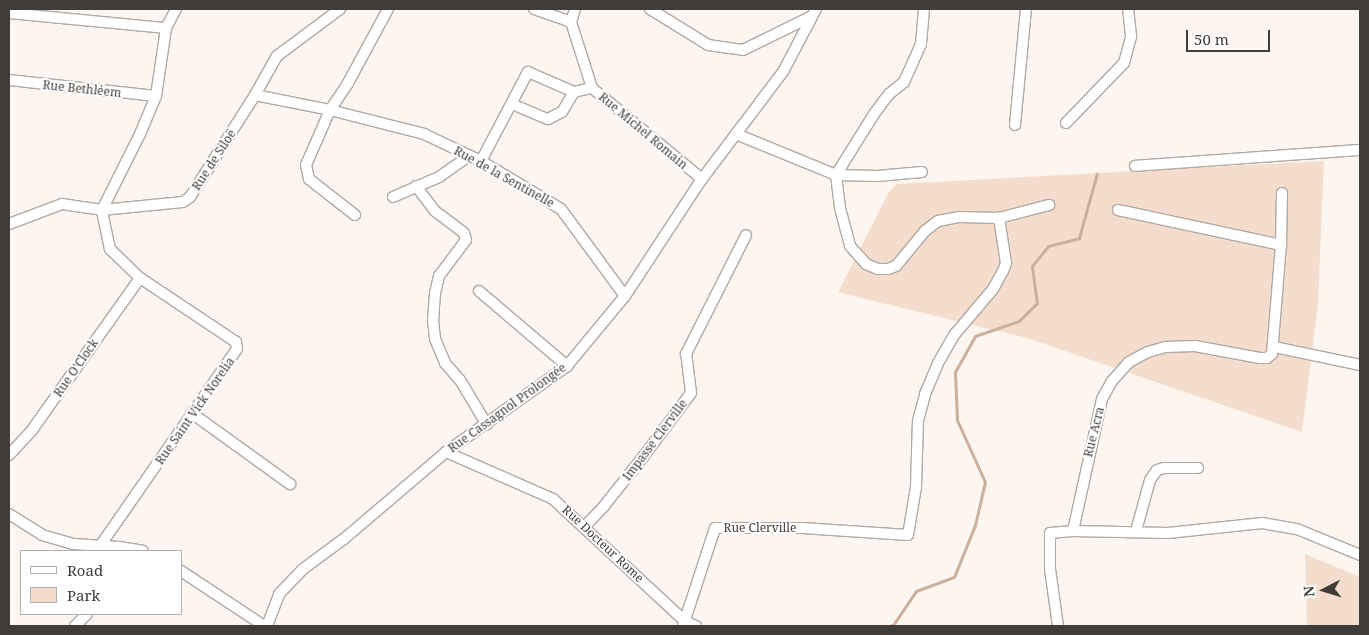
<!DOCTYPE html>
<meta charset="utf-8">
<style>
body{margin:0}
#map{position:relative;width:1369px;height:635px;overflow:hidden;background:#fdf5ef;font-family:"Noto Serif",serif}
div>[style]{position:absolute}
.green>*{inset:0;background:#f4ddcc}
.stream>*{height:3px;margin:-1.5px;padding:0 1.5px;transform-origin:1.5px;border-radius:1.5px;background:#cbb19d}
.roads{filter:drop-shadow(1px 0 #b1a9a3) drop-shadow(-1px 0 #b1a9a3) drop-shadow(0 1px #b1a9a3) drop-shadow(0 -1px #b1a9a3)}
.street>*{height:10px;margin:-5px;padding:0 5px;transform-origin:5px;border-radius:5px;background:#fff}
span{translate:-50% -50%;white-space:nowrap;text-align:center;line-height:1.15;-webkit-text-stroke:4px #fff;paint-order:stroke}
.street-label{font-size:12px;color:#3f3c3a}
.frame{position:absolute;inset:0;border:10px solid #3f3c3a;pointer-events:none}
.legend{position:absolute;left:20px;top:550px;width:162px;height:65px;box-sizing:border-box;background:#fff;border:1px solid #b2b1b0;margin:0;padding:6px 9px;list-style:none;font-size:15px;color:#3f3c3a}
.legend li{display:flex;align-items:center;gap:10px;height:25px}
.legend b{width:25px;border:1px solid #b2b1b0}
.north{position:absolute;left:1299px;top:565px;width:50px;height:50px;-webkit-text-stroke:4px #fff;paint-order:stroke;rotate:265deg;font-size:14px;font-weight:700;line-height:20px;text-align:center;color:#3f3c3a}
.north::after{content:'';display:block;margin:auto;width:18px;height:22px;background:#3f3c3a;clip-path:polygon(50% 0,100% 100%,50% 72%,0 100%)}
.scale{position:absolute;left:1186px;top:30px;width:84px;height:22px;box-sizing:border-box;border:2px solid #3f3c3a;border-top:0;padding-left:6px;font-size:15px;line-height:18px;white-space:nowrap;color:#3f3c3a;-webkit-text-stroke:4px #fff;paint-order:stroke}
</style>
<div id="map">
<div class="green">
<div style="clip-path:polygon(1324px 161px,1318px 303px,1302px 432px,1030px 339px,838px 292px,889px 192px,897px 184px)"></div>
<div style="clip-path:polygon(1305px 554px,1360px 577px,1360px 626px,1307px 626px)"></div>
</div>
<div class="stream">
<div style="left:889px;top:626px;width:4px;rotate:-14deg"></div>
<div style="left:893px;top:625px;width:41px;rotate:-55.9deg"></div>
<div style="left:916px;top:591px;width:40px;rotate:-20.2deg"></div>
<div style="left:954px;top:577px;width:56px;rotate:-68deg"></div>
<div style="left:975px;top:525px;width:44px;rotate:-76.9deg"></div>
<div style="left:985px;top:482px;width:68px;rotate:-114.3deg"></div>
<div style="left:957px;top:420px;width:48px;rotate:-92.4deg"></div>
<div style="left:955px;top:372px;width:41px;rotate:-60.9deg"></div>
<div style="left:975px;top:336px;width:46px;rotate:-18.8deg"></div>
<div style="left:1019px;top:321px;width:25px;rotate:-45deg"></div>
<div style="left:1037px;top:303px;width:37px;rotate:-98deg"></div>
<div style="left:1032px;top:266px;width:26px;rotate:-51deg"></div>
<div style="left:1048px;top:246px;width:32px;rotate:-14deg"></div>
<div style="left:1079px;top:238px;width:67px;rotate:-74.5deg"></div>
</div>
<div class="roads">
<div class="street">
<div style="left:534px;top:9px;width:39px;rotate:19deg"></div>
<div style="left:575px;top:9px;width:14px;rotate:107deg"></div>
<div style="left:571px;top:22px;width:69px;rotate:72.3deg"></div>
<div style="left:592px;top:88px;width:143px;rotate:39.6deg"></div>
<div style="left:650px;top:9px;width:68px;rotate:31.8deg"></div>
<div style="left:708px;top:45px;width:35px;rotate:8deg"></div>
<div style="left:743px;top:50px;width:77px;rotate:-26.2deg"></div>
<div style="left:924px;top:9px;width:35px;rotate:95deg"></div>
<div style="left:921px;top:44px;width:42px;rotate:114.1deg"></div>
<div style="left:904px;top:82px;width:19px;rotate:141deg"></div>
<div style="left:889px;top:94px;width:25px;rotate:127deg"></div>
<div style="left:874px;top:114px;width:72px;rotate:121.9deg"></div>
<div style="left:836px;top:175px;width:33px;rotate:83deg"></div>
<div style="left:840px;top:208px;width:39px;rotate:75deg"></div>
<div style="left:850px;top:246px;width:24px;rotate:48deg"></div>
<div style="left:866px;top:264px;width:13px;rotate:23deg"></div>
<div style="left:878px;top:269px;width:10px"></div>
<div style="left:888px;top:269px;width:9px;rotate:-21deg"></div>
<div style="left:896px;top:266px;width:45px;rotate:-50.4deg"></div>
<div style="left:925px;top:231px;width:16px;rotate:-38deg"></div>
<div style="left:938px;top:221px;width:21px;rotate:-11deg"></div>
<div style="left:959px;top:217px;width:40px;rotate:1.4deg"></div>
<div style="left:999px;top:218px;width:52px;rotate:-14.6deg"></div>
<div style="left:9px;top:13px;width:158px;rotate:5.5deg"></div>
<div style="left:9px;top:80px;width:148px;rotate:6.2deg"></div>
<div style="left:255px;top:95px;width:76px;rotate:11.3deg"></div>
<div style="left:330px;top:110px;width:97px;rotate:14.3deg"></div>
<div style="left:424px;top:134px;width:63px;rotate:25.3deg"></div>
<div style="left:481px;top:161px;width:93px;rotate:31deg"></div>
<div style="left:561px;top:209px;width:108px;rotate:53.7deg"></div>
<div style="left:512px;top:104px;width:39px;rotate:23deg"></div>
<div style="left:548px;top:119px;width:16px;rotate:-27deg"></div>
<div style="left:562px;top:112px;width:23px;rotate:-59deg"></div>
<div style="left:1066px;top:123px;width:83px;rotate:-46deg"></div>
<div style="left:1124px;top:63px;width:28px;rotate:-75deg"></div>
<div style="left:1131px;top:36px;width:27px;rotate:-96deg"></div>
<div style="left:1015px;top:125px;width:117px;rotate:-84.6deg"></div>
<div style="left:736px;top:134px;width:108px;rotate:22.3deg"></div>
<div style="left:836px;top:175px;width:41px;rotate:1.4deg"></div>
<div style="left:877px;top:176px;width:45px;rotate:-5.1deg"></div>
<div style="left:481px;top:161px;width:101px;rotate:-62.2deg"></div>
<div style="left:528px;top:72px;width:50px;rotate:23.5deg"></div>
<div style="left:574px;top:92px;width:18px;rotate:-13deg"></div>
<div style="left:1135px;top:166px;width:226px;rotate:-4.1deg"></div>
<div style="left:416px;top:186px;width:31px;rotate:53deg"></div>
<div style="left:435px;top:211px;width:36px;rotate:37deg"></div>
<div style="left:464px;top:233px;width:7px;rotate:74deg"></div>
<div style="left:466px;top:240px;width:45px;rotate:126.9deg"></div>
<div style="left:439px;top:276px;width:17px;rotate:103deg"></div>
<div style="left:435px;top:293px;width:27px;rotate:94deg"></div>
<div style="left:433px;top:320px;width:19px;rotate:84deg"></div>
<div style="left:435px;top:339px;width:26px;rotate:67deg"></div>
<div style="left:445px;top:363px;width:23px;rotate:49deg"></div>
<div style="left:460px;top:380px;width:52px;rotate:59deg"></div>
<div style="left:393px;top:197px;width:50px;rotate:-23.5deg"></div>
<div style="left:439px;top:177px;width:37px;rotate:-35deg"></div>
<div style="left:1118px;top:210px;width:167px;rotate:12.1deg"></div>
<div style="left:355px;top:215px;width:58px;rotate:-142deg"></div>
<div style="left:309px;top:179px;width:14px;rotate:-102deg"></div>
<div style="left:306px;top:165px;width:60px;rotate:-66.4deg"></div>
<div style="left:330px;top:110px;width:32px;rotate:-56deg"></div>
<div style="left:348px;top:83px;width:84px;rotate:-61.6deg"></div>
<div style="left:9px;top:224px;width:57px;rotate:-20.7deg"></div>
<div style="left:62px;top:204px;width:40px;rotate:8.5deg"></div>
<div style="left:102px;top:210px;width:81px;rotate:-5.6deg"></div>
<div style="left:183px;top:202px;width:9px;rotate:-36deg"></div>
<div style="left:190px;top:197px;width:121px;rotate:-57.5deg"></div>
<div style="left:255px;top:95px;width:45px;rotate:-60.6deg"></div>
<div style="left:277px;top:56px;width:79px;rotate:-36.7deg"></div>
<div style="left:479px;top:291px;width:116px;rotate:40.4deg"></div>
<div style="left:1274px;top:347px;width:88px;rotate:11.8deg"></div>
<div style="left:193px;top:414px;width:120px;rotate:35.8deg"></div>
<div style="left:446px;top:452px;width:117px;rotate:23.7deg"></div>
<div style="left:553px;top:499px;width:181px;rotate:42.8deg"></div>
<div style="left:686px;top:622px;width:11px;rotate:22deg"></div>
<div style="left:9px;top:455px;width:34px;rotate:-47deg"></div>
<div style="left:32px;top:430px;width:186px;rotate:-54.6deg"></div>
<div style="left:9px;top:514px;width:39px;rotate:32deg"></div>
<div style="left:42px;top:535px;width:33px;rotate:16deg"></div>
<div style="left:74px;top:544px;width:45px;rotate:3.8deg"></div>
<div style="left:119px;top:547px;width:24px;rotate:9deg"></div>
<div style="left:585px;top:526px;width:28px;rotate:-46deg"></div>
<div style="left:604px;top:506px;width:63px;rotate:-51.5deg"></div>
<div style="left:643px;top:457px;width:80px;rotate:-53.1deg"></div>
<div style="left:691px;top:393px;width:39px;rotate:-97deg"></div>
<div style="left:686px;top:354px;width:133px;rotate:-63.2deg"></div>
<div style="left:1073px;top:531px;width:135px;rotate:-77.6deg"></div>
<div style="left:1102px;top:399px;width:21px;rotate:-61deg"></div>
<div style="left:1112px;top:381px;width:25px;rotate:-48deg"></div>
<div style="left:1129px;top:362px;width:21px;rotate:-28deg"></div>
<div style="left:1148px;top:352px;width:18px;rotate:-16deg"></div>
<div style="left:1165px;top:347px;width:30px;rotate:-2deg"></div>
<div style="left:1195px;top:346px;width:66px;rotate:10.5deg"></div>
<div style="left:1260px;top:358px;width:7px"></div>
<div style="left:1267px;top:358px;width:6px;rotate:-39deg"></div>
<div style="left:1272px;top:354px;width:109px;rotate:-85.3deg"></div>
<div style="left:1281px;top:245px;width:52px;rotate:-88.9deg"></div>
<div style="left:1136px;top:531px;width:53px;rotate:-74.6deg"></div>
<div style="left:1150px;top:480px;width:12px;rotate:-55deg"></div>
<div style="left:1157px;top:470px;width:7px;rotate:-16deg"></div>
<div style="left:1164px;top:468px;width:34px"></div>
<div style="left:100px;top:546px;width:240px;rotate:-55.2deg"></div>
<div style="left:237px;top:349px;width:7px;rotate:-98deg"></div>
<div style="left:236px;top:342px;width:115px;rotate:-146.3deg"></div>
<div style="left:140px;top:278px;width:42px;rotate:-136deg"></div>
<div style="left:110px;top:249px;width:40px;rotate:-102deg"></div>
<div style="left:102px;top:210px;width:85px;rotate:-63.4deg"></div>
<div style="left:140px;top:134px;width:41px;rotate:-67.2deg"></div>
<div style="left:156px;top:96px;width:69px;rotate:-81.6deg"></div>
<div style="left:166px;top:28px;width:21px;rotate:-62deg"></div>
<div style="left:181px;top:571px;width:100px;rotate:33.5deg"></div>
<div style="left:75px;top:626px;width:17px;rotate:-45deg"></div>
<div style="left:267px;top:626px;width:34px;rotate:-69deg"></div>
<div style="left:279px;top:594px;width:35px;rotate:-46deg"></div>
<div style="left:303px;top:569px;width:52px;rotate:-36.4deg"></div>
<div style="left:345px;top:538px;width:133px;rotate:-40.4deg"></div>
<div style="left:446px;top:452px;width:148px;rotate:-35.4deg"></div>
<div style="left:567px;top:366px;width:91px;rotate:-50.4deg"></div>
<div style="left:625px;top:296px;width:140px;rotate:-56.7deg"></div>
<div style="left:702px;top:179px;width:136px;rotate:-53deg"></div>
<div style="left:784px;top:70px;width:69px;rotate:-62.3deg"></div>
<div style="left:683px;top:626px;width:103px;rotate:-71.9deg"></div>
<div style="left:715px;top:528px;width:87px"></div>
<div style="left:802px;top:528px;width:106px;rotate:3.8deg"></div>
<div style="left:908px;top:535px;width:49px;rotate:-80.5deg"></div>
<div style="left:916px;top:487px;width:66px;rotate:-88.3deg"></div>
<div style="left:918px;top:421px;width:28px;rotate:-75deg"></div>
<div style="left:925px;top:394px;width:34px;rotate:-67deg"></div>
<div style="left:938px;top:363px;width:34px;rotate:-60deg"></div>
<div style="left:955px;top:334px;width:59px;rotate:-49.8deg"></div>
<div style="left:993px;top:289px;width:21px;rotate:-61deg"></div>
<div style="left:1003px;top:271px;width:9px;rotate:-69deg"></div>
<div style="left:1006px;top:263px;width:46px;rotate:-98.8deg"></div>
<div style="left:1058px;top:626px;width:58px;rotate:-98deg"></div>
<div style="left:1050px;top:569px;width:36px;rotate:-90deg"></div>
<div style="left:1050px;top:533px;width:23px;rotate:-5deg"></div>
<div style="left:1073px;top:531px;width:95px;rotate:1.2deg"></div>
<div style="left:1168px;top:533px;width:95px;rotate:-6.1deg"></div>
<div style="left:1262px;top:523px;width:36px;rotate:10deg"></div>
<div style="left:1297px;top:529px;width:68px;rotate:22.4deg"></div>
</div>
</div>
<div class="street-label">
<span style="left:82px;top:89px;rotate:6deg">Rue Bethléem</span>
<span style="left:643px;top:131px;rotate:40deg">Rue Michel Romain</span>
<span style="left:214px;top:160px;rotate:-57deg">Rue de Siloë</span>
<span style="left:504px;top:177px;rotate:29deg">Rue de la Sentinelle</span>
<span style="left:76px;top:368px;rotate:-55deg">Rue O'Clock</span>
<span style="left:507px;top:408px;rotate:-36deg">Rue Cassagnol Prolongée</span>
<span style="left:195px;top:411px;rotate:-55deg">Rue Saint Vick Norelia</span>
<span style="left:1094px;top:432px;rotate:-76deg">Rue Acra</span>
<span style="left:655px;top:440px;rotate:-53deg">Impasse Clerville</span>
<span style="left:760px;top:528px">Rue Clerville</span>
<span style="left:603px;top:544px;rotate:43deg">Rue Docteur Rome</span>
</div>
<div class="frame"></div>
<ul class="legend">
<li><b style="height:6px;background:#fff"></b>Road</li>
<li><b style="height:14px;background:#f4ddcc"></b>Park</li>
</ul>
<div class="north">N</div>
<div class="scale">50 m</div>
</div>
